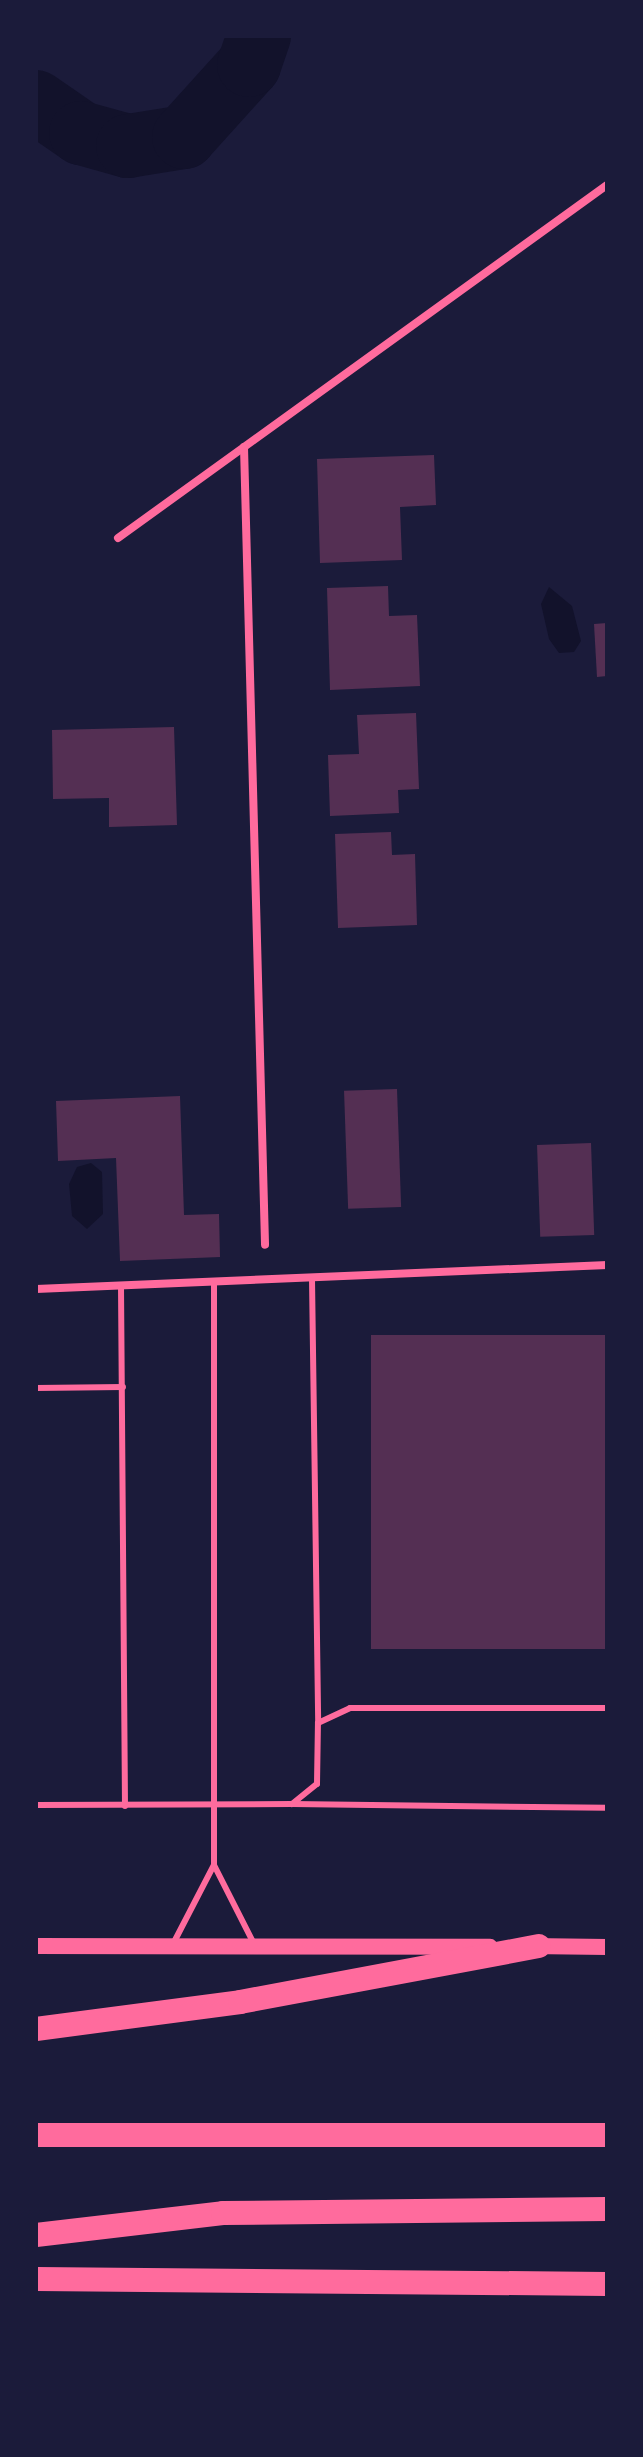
<!DOCTYPE html>
<style>
body{margin:0}
#map{position:relative;width:643px;height:2457px;overflow:hidden;background:#1b1b3a;font-family:"IBM Plex Serif",serif}
div>[style]{position:absolute}
.water>*{inset:0;background:#12122b}
.river>*{height:64px;margin:-32px;padding:0 32px;transform-origin:32px;border-radius:32px;background:#12122b}
.building>*{inset:0;background:#542f53;transform-origin:0 0}
.service>*{height:6px;margin:-3px;padding:0 3px;transform-origin:3px;border-radius:3px;background:#ff6b9d}
.minor>*{height:8px;margin:-4px;padding:0 4px;transform-origin:4px;border-radius:4px;background:#ff6b9d}
.secondary>*{height:16px;margin:-8px;padding:0 8px;transform-origin:8px;border-radius:8px;background:#ff6b9d}
.motorway>*{height:24px;margin:-12px;padding:0 12px;transform-origin:12px;border-radius:12px;background:#ff6b9d}
span{translate:-50% -50%;white-space:nowrap;text-align:center;line-height:1.15;-webkit-text-stroke:7px #1b1b3a;paint-order:stroke}
.frame{position:absolute;inset:0;border:38px solid #1b1b3a;pointer-events:none}
</style>
<div id="map">
<div class="water">
<div style="clip-path:polygon(549px 587px,572px 606px,581px 641px,574px 652px,559px 653px,549px 639px,541px 604px)"></div>
<div style="clip-path:polygon(91px 1163px,102px 1172px,103px 1214px,87px 1229px,72px 1216px,69px 1184px,77px 1167px)"></div>
</div>
<div class="river">
<div style="left:36px;top:102px;width:55px;rotate:34.6deg"></div>
<div style="left:81px;top:133px;width:49px;rotate:15.5deg"></div>
<div style="left:128px;top:146px;width:57px;rotate:-9.1deg"></div>
<div style="left:184px;top:137px;width:97px;rotate:-47.9deg"></div>
<div style="left:249px;top:65px;width:31px;rotate:-71deg"></div>
</div>
<div class="building">
<div style="clip-path:polygon(434px 455px,436px 505px,400px 507px,402px 560px,320px 563px,317px 459px)"></div>
<div style="clip-path:polygon(388px 586px,389px 616px,417px 615px,420px 686px,330px 690px,327px 588px)"></div>
<div style="clip-path:polygon(607px 623px,607px 676px,597px 677px,594px 624px)"></div>
<div style="clip-path:polygon(416px 713px,419px 789px,398px 790px,399px 813px,330px 816px,328px 755px,359px 754px,357px 715px)"></div>
<div style="clip-path:polygon(174px 727px,177px 825px,109px 827px,109px 798px,53px 799px,52px 730px)"></div>
<div style="clip-path:polygon(391px 832px,392px 855px,415px 854px,417px 925px,338px 928px,335px 834px)"></div>
<div style="left:397px;top:1089px;width:118px;height:53px;rotate:88deg"></div>
<div style="clip-path:polygon(180px 1096px,184px 1215px,219px 1214px,220px 1257px,120px 1261px,116px 1158px,58px 1161px,56px 1101px)"></div>
<div style="left:591px;top:1143px;width:92px;height:54px;rotate:88deg"></div>
<div style="left:371px;top:1335px;width:236px;height:314px"></div>
</div>
<div class="service">
<div style="left:312px;top:1279px;width:444px;rotate:89.2deg"></div>
<div style="left:214px;top:1282px;width:583px;rotate:90deg"></div>
<div style="left:214px;top:1865px;width:89px;rotate:63.1deg"></div>
<div style="left:121px;top:1286px;width:520px;rotate:89.56deg"></div>
<div style="left:36px;top:1388px;width:87px;rotate:-0.7deg"></div>
<div style="left:292px;top:1804px;width:315px;rotate:0.7deg"></div>
<div style="left:36px;top:1805px;width:256px;rotate:-0.2deg"></div>
<div style="left:292px;top:1804px;width:32px;rotate:-39deg"></div>
<div style="left:317px;top:1784px;width:61px;rotate:-89.1deg"></div>
<div style="left:318px;top:1723px;width:35px;rotate:-25deg"></div>
<div style="left:350px;top:1708px;width:257px"></div>
<div style="left:173px;top:1944px;width:89px;rotate:-62.6deg"></div>
</div>
<div class="minor">
<div style="left:244px;top:447px;width:798px;rotate:88.49deg"></div>
<div style="left:118px;top:538px;width:603px;rotate:-35.82deg"></div>
<div style="left:36px;top:1289px;width:572px;rotate:-2.41deg"></div>
</div>
<div class="secondary">
<div style="left:36px;top:1946px;width:454px;rotate:0.1deg"></div>
<div style="left:530px;top:1946px;width:77px;rotate:0.7deg"></div>
</div>
<div class="motorway">
<div style="left:36px;top:2029px;width:206px;rotate:-7.5deg"></div>
<div style="left:240px;top:2002px;width:304px;rotate:-10.6deg"></div>
<div style="left:36px;top:2135px;width:571px"></div>
<div style="left:36px;top:2235px;width:188px;rotate:-6.7deg"></div>
<div style="left:223px;top:2213px;width:384px;rotate:-0.6deg"></div>
<div style="left:36px;top:2279px;width:571px;rotate:0.5deg"></div>
</div>
<div class="frame"></div>
</div>
